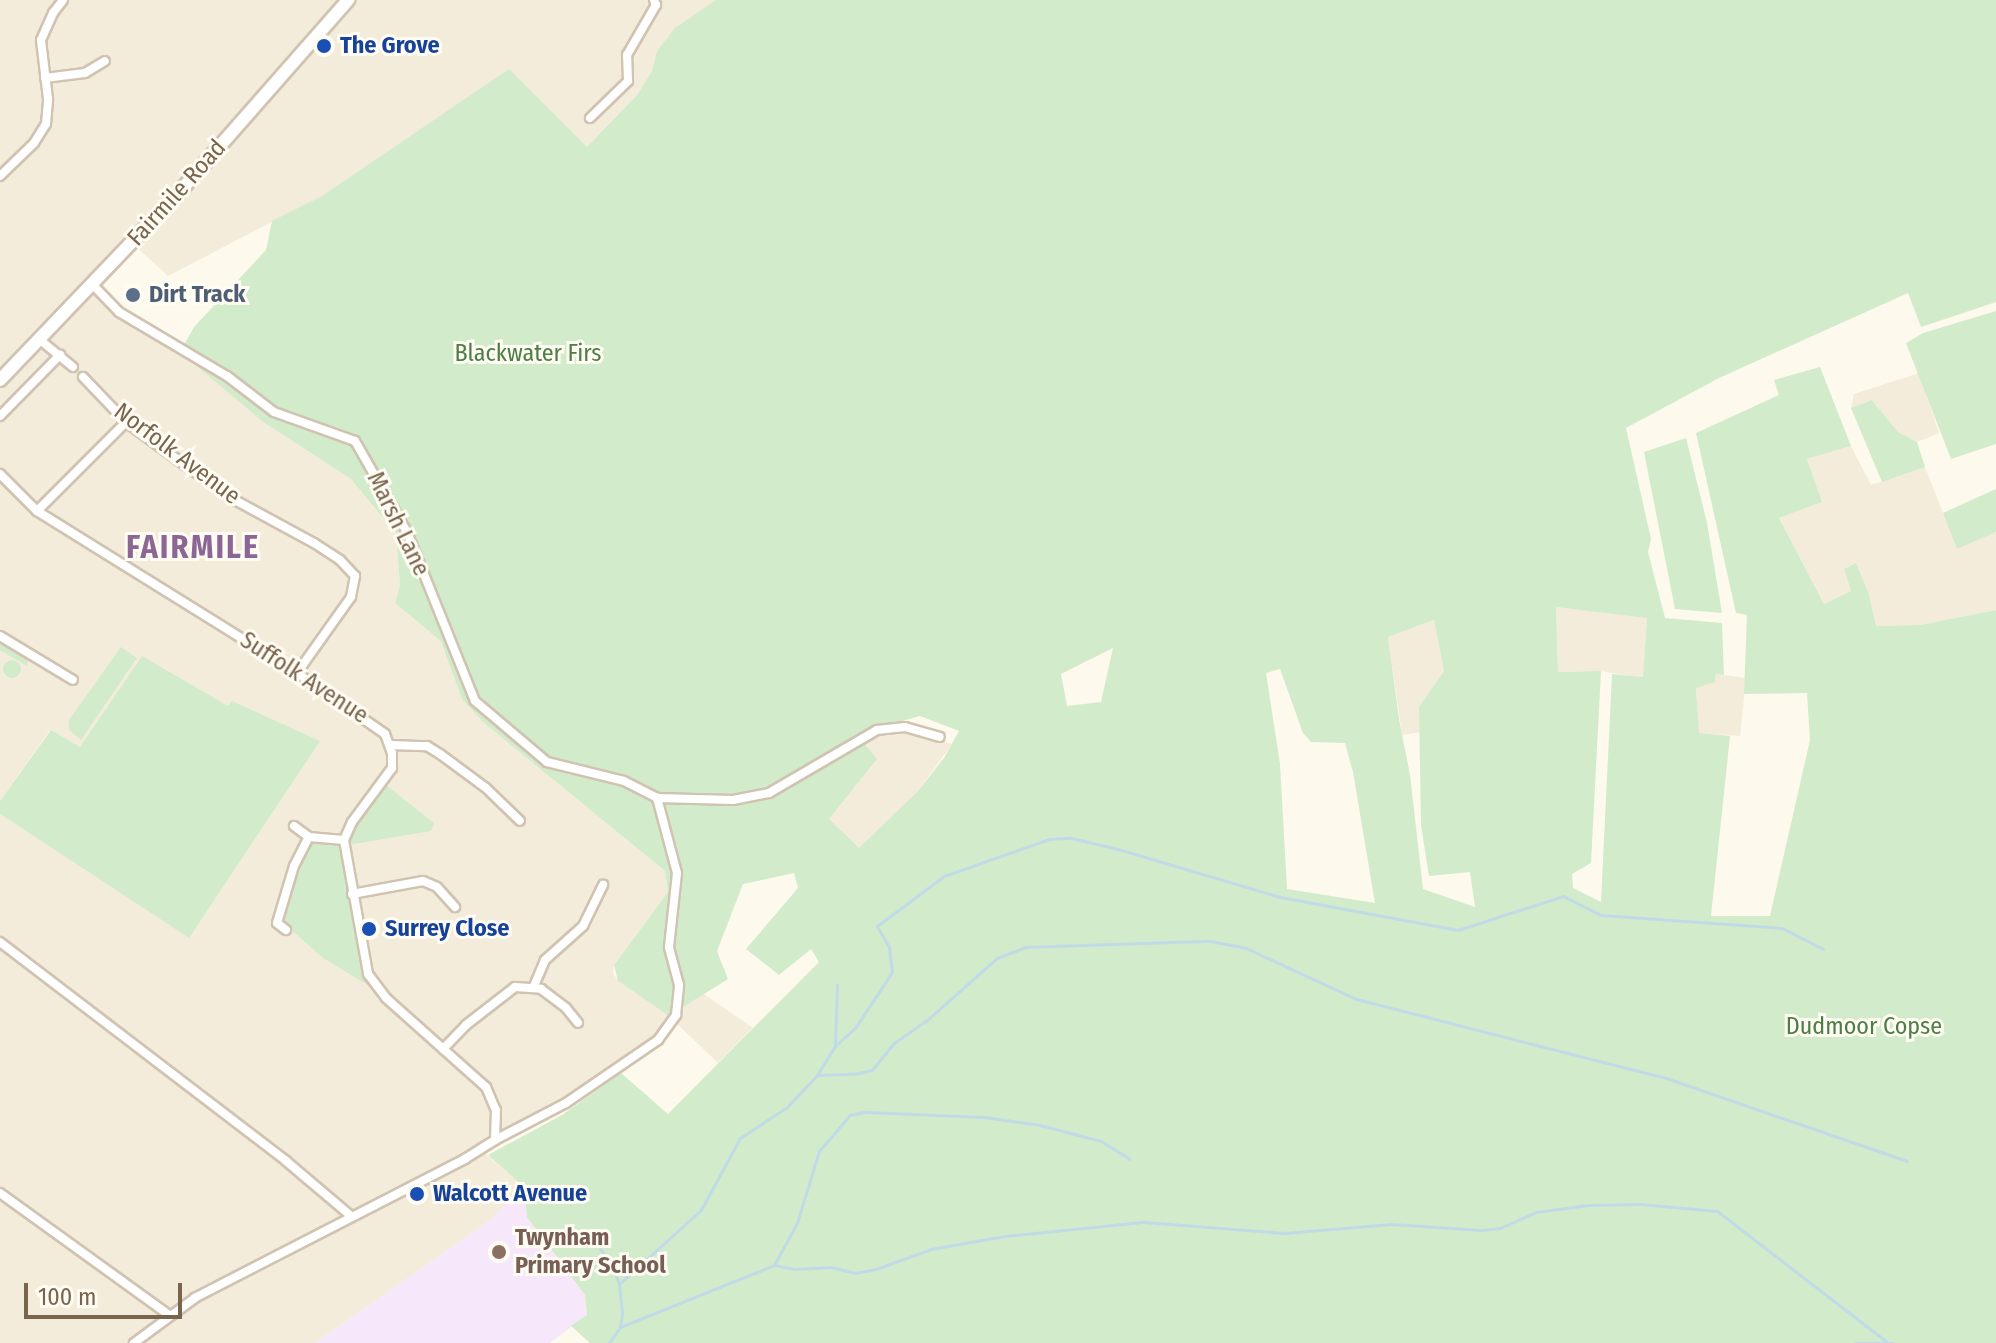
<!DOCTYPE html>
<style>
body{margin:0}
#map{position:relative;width:1996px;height:1343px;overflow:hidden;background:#fdf9ec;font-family:"Fira Sans Condensed",sans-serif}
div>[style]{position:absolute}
.residential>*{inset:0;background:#f4ecdb}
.education>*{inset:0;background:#f6e8fa}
.green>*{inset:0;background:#d2ebca}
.round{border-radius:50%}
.stream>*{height:3px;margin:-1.5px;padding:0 1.5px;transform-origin:1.5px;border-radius:1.5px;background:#c0dbe7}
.roads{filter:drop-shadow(2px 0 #d0c3b1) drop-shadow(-2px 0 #d0c3b1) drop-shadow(0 2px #d0c3b1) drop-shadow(0 -2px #d0c3b1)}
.street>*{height:8px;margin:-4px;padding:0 4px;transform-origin:4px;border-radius:4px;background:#fff}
.secondary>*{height:12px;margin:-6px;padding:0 6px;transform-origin:6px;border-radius:6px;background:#fff}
.dots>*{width:22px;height:22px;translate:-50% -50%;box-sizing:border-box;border:4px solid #fffcf3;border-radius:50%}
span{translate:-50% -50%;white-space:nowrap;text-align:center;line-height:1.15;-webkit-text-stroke:6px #fffcf3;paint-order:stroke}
.transit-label{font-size:24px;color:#164399;font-weight:700}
.left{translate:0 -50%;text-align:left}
.street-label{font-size:24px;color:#79644e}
.service-label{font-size:24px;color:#4e5e75;font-weight:700}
.park-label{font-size:24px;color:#4d7e46}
.education-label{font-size:24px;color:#785e54;font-weight:700}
.district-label{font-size:32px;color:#8c6694;font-weight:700;letter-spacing:2px}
.scale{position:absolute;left:24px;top:1283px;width:158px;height:36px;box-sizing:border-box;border:4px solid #79644e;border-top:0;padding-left:10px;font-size:24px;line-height:28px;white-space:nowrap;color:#79644e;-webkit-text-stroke:6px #fffcf3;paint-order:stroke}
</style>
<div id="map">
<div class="residential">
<div style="clip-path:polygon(0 0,717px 0,657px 51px,652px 71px,637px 95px,587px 147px,322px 196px,168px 276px,132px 243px,92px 284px,119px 312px,168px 341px,263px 422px,351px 479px,383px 511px,396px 535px,400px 585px,395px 603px,442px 641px,464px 699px,484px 723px,665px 871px,668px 892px,614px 965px,613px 973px,618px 981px,669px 1016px,704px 994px,753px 1028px,718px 1063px,673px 1020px,658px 1040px,566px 1103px,481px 1150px,524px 1187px,489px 1221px,315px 1343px,0 1343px,0 814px,189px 938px,232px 701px,229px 706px,79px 747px,50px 730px,0 801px)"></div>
<div style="clip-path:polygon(1919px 373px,1939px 433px,1917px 442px,1898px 432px,1872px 400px,1851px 408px,1854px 394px)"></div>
<div style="clip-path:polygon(1851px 446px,1871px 485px,1925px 467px,1957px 548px,1996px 532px,1996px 610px,1920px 625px,1876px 626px,1869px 594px,1856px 563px,1844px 569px,1851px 591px,1824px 604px,1779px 518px,1822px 502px,1807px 459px)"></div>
<div style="clip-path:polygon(1556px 607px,1647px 617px,1643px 678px,1601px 671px,1558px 672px)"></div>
<div style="clip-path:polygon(1434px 620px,1444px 671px,1419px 707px,1421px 732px,1402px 735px,1388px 637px)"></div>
<div style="clip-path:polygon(1716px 674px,1746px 678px,1740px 736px,1698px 733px,1696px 687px,1715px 682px)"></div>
<div style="clip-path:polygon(907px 733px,952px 744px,918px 791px,859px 849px,829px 819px,876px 759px,863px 744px,880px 736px)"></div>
</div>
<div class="education">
<div style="clip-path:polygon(524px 1187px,527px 1217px,585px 1295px,587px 1315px,550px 1343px,315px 1343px,489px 1221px)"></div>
</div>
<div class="green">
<div style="clip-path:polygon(evenodd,716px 0,1996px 0,1996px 302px,1921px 327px,1908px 293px,1719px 378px,1626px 428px,1651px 539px,1648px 552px,1665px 618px,1722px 623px,1724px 675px,1716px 674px,1715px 682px,1696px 688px,1699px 733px,1730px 736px,1711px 916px,1770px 916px,1810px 740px,1807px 693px,1744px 694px,1747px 615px,1736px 613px,1696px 433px,1779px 395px,1774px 380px,1820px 367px,1851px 446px,1807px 459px,1822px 502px,1779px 518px,1824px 604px,1851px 591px,1844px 569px,1856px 563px,1869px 594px,1876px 626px,1920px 625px,1996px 610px,1996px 1343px,590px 1343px,571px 1326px,587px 1315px,585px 1295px,527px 1217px,524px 1187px,488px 1155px,562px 1115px,621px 1073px,668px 1114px,819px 962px,811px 949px,779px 975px,746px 949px,798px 888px,794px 873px,743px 884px,717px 951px,728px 979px,669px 1016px,618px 981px,614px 965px,668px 892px,665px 871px,484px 723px,462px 699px,441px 641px,395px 603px,400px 585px,396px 533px,351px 479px,263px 422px,180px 352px,194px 327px,266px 250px,272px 221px,322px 196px,509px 69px,587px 147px,637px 95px,652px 71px,657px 51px,675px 28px,716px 0,1556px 607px,1647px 618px,1643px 677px,1612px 674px,1601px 902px,1573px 888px,1572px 874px,1591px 863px,1601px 671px,1558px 672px,1556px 607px,716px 0,1434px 620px,1444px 671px,1419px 707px,1421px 825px,1429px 876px,1470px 872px,1475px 907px,1423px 889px,1410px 775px,1399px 719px,1388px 637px,1434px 620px,716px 0,1113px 648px,1101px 702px,1067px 706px,1061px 674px,1113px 648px,716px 0,1280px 669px,1303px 733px,1311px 742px,1345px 743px,1353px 772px,1375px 903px,1287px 889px,1280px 764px,1266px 673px,1280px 669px,716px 0,920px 716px,959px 731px,944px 758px,918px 791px,859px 848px,829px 819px,877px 759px,856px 734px,920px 716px)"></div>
<div style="clip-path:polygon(1996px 311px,1996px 444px,1951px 459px,1906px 343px,1923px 333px)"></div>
<div style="clip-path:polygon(1872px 400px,1898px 432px,1917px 442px,1925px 467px,1882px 482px,1851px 408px)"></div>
<div style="clip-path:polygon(1686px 438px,1707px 523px,1722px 613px,1675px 609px,1644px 452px)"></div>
<div style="clip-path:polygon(1996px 489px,1996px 532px,1957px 549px,1943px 513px)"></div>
<div style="clip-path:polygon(0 642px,28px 657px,27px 666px,0 650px)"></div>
<div style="clip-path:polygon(121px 647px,137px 658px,81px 740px,69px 730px,69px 720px)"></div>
<div style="clip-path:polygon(142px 656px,228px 706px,232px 701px,320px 741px,189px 938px,0 814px,0 801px,51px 730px,80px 747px)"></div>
<div class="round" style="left:3px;top:660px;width:18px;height:18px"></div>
<div style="clip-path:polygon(386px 785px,434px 823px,431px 831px,348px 845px,352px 830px)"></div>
<div style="clip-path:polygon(310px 843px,339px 845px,366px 984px,323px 958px,280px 920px)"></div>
</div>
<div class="stream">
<div style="left:835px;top:1045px;width:60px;rotate:-88.1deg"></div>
<div style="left:817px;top:1075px;width:37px;rotate:-2deg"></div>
<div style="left:854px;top:1074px;width:18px;rotate:-13deg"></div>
<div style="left:872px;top:1070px;width:35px;rotate:-51deg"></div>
<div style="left:894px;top:1043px;width:39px;rotate:-35deg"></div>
<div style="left:926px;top:1021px;width:95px;rotate:-41.6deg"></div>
<div style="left:997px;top:958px;width:30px;rotate:-21deg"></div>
<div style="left:1025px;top:947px;width:185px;rotate:-1.9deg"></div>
<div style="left:1210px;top:941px;width:37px;rotate:11deg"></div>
<div style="left:1246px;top:948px;width:121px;rotate:24.9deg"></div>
<div style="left:1356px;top:999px;width:320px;rotate:14.3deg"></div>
<div style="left:1666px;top:1078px;width:255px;rotate:19deg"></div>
<div style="left:600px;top:1249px;width:13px;rotate:48deg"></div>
<div style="left:609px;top:1259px;width:27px;rotate:68deg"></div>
<div style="left:619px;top:1284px;width:30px;rotate:84deg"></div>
<div style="left:622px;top:1314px;width:13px;rotate:99deg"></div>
<div style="left:620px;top:1327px;width:19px;rotate:125deg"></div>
<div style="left:774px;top:1265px;width:48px;rotate:-61.3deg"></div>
<div style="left:797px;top:1223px;width:75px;rotate:-73deg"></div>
<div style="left:819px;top:1151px;width:48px;rotate:-49.3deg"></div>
<div style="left:850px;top:1115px;width:14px;rotate:-12deg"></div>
<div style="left:864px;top:1112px;width:120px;rotate:2.4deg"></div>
<div style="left:984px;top:1117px;width:57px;rotate:8.1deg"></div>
<div style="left:1040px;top:1125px;width:63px;rotate:14.7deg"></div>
<div style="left:1101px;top:1141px;width:34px;rotate:32deg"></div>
<div style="left:619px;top:1284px;width:110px;rotate:-42.1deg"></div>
<div style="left:701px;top:1210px;width:82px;rotate:-61.6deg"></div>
<div style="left:740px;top:1138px;width:56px;rotate:-33.4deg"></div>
<div style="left:787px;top:1107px;width:44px;rotate:-46.8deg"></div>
<div style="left:817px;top:1075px;width:34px;rotate:-58deg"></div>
<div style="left:835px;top:1046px;width:27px;rotate:-42deg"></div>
<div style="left:855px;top:1028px;width:67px;rotate:-56.5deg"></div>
<div style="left:892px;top:972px;width:25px;rotate:-97deg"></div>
<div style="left:889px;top:947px;width:24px;rotate:-120deg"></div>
<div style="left:877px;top:926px;width:84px;rotate:-36.7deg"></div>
<div style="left:944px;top:876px;width:111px;rotate:-19.4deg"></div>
<div style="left:1049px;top:839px;width:22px;rotate:-3deg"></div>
<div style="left:1071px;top:838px;width:48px;rotate:13.2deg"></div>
<div style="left:1118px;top:849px;width:169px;rotate:16.5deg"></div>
<div style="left:1280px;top:897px;width:181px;rotate:10.5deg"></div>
<div style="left:1458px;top:930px;width:110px;rotate:-17.9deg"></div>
<div style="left:1563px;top:896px;width:42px;rotate:26.6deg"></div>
<div style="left:1601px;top:915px;width:181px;rotate:4.1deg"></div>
<div style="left:1782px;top:928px;width:46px;rotate:27.1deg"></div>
<div style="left:620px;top:1327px;width:166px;rotate:-21.9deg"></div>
<div style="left:774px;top:1265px;width:21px;rotate:11deg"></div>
<div style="left:795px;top:1269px;width:36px;rotate:-3deg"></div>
<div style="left:831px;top:1267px;width:25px;rotate:14deg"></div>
<div style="left:855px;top:1273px;width:21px;rotate:-11deg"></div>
<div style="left:876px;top:1269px;width:59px;rotate:-20deg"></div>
<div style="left:931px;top:1249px;width:75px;rotate:-10deg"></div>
<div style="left:1005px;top:1236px;width:140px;rotate:-5.8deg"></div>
<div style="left:1144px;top:1222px;width:141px;rotate:4.5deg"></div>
<div style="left:1285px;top:1233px;width:106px;rotate:-4.9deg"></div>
<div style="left:1391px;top:1224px;width:91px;rotate:3.8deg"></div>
<div style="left:1482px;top:1230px;width:18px;rotate:-6deg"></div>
<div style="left:1500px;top:1228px;width:39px;rotate:-24deg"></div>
<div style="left:1536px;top:1212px;width:53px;rotate:-7.5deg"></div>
<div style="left:1589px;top:1205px;width:51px;rotate:-1.1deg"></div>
<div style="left:1640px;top:1204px;width:77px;rotate:5.2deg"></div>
<div style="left:1717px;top:1211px;width:213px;rotate:37.6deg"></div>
<div style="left:1856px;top:1343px;width:36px"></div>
</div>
<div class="roads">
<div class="street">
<div style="left:45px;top:78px;width:40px;rotate:-7.1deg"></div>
<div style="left:85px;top:73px;width:23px;rotate:-31deg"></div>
<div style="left:590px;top:118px;width:53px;rotate:-44.2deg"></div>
<div style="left:628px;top:81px;width:26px;rotate:-92deg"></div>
<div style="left:627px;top:55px;width:58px;rotate:-59.9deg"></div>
<div style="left:656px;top:5px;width:5px;rotate:-112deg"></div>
<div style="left:0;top:176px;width:47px;rotate:-44.1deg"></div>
<div style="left:34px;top:143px;width:22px;rotate:-58deg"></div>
<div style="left:46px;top:124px;width:25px;rotate:-85deg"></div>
<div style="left:48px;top:99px;width:59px;rotate:-96.8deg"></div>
<div style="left:41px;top:40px;width:30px;rotate:-66deg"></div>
<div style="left:53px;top:13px;width:16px;rotate:-52deg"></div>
<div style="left:92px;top:284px;width:39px;rotate:46deg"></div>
<div style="left:119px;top:312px;width:126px;rotate:30.7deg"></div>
<div style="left:227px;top:376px;width:59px;rotate:37.5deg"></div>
<div style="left:274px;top:412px;width:86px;rotate:19.7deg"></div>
<div style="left:355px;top:441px;width:105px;rotate:60.3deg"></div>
<div style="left:407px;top:532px;width:182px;rotate:68.1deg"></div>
<div style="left:475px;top:701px;width:94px;rotate:40.3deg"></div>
<div style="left:547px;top:762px;width:79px;rotate:13.9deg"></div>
<div style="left:624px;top:781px;width:37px;rotate:27deg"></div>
<div style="left:657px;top:798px;width:76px;rotate:1.5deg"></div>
<div style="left:733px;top:800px;width:37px;rotate:-11deg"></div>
<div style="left:769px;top:793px;width:125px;rotate:-30.3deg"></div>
<div style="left:877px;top:730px;width:28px;rotate:-6deg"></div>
<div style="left:905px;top:727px;width:36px;rotate:16deg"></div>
<div style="left:39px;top:339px;width:44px;rotate:39.5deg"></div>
<div style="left:83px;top:377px;width:62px;rotate:46.3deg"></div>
<div style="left:126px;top:422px;width:73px;rotate:36.1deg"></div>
<div style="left:185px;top:465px;width:59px;rotate:35.3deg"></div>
<div style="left:233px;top:499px;width:92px;rotate:28.5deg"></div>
<div style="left:314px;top:543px;width:31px;rotate:33deg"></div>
<div style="left:340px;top:560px;width:22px;rotate:47deg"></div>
<div style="left:355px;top:576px;width:21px;rotate:101deg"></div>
<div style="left:351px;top:597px;width:93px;rotate:125.4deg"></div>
<div style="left:0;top:416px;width:86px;rotate:-45.5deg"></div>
<div style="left:0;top:474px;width:52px;rotate:45deg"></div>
<div style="left:37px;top:511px;width:306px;rotate:31.9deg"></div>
<div style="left:297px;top:673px;width:107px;rotate:34.7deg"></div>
<div style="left:385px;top:734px;width:20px;rotate:70deg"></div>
<div style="left:392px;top:753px;width:15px;rotate:90deg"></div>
<div style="left:392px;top:768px;width:67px;rotate:126.5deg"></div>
<div style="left:352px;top:822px;width:20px;rotate:114deg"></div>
<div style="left:344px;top:840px;width:136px;rotate:79.8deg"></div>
<div style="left:368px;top:974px;width:30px;rotate:53deg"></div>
<div style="left:386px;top:998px;width:134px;rotate:41.7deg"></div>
<div style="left:486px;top:1087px;width:25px;rotate:67deg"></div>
<div style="left:496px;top:1110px;width:30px;rotate:92deg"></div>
<div style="left:495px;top:1140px;width:36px;rotate:148deg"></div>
<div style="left:465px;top:1159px;width:304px;rotate:152.8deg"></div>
<div style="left:195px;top:1298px;width:76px;rotate:143.6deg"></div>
<div style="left:37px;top:511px;width:126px;rotate:-45deg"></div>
<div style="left:0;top:636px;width:85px;rotate:31.1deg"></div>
<div style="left:390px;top:745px;width:37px;rotate:2deg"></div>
<div style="left:427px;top:746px;width:15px;rotate:32deg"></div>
<div style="left:440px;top:754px;width:57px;rotate:36.5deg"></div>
<div style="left:486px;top:788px;width:47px;rotate:44.1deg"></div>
<div style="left:294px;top:826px;width:19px;rotate:36deg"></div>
<div style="left:352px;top:894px;width:72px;rotate:-10.4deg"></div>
<div style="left:423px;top:881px;width:15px;rotate:23deg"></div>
<div style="left:437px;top:887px;width:27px;rotate:48deg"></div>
<div style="left:286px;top:930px;width:11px;rotate:-142deg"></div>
<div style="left:277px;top:923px;width:59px;rotate:-73.4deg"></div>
<div style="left:294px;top:866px;width:33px;rotate:-63deg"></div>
<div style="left:309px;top:837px;width:35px;rotate:5deg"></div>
<div style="left:0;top:942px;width:360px;rotate:37.4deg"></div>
<div style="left:286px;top:1161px;width:85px;rotate:40.2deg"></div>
<div style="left:534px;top:986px;width:28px;rotate:-67deg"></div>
<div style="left:545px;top:960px;width:51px;rotate:-41.8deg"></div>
<div style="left:583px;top:926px;width:46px;rotate:-64deg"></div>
<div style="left:443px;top:1049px;width:33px;rotate:-46deg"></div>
<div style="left:466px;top:1025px;width:62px;rotate:-37.8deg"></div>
<div style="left:515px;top:987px;width:26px;rotate:4deg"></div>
<div style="left:541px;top:989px;width:31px;rotate:37deg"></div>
<div style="left:566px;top:1008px;width:19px;rotate:51deg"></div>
<div style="left:495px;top:1140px;width:80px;rotate:-27.5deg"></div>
<div style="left:566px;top:1103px;width:112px;rotate:-34.4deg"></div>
<div style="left:658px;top:1040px;width:31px;rotate:-54deg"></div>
<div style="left:676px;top:1015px;width:30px;rotate:-84deg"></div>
<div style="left:679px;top:985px;width:39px;rotate:-105deg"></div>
<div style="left:669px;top:947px;width:74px;rotate:-83.8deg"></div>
<div style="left:677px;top:873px;width:78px;rotate:-104.9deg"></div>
<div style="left:0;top:1193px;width:208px;rotate:35.8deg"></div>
</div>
<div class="secondary">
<div style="left:0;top:380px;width:255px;rotate:-46.3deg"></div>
<div style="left:176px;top:196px;width:261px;rotate:-48.7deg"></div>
</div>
</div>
<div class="dots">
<div style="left:324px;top:46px;background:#1a4fb4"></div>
<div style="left:133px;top:295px;background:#5c6f8a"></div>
<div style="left:369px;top:929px;background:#1a4fb4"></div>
<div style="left:417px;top:1194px;background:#1a4fb4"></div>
<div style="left:499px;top:1252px;background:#8d6e63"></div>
</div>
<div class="transit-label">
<span class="left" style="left:340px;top:46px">The Grove</span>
<span class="left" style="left:385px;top:929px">Surrey Close</span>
<span class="left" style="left:433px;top:1194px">Walcott Avenue</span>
</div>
<div class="street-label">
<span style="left:177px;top:193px;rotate:-48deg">Fairmile Road</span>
<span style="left:177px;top:454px;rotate:37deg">Norfolk Avenue</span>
<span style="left:398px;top:524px;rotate:64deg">Marsh Lane</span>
<span style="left:304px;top:678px;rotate:33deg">Suffolk Avenue</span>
</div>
<div class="service-label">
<span class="left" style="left:149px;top:295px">Dirt Track</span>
</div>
<div class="park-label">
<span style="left:528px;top:354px">Blackwater Firs</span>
<span style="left:1864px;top:1027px">Dudmoor Copse</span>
</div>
<div class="education-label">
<span class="left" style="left:515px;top:1252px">Twynham<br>Primary School</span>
</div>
<div class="district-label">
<span style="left:193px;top:547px">FAIRMILE</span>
</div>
<div class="scale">100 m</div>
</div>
